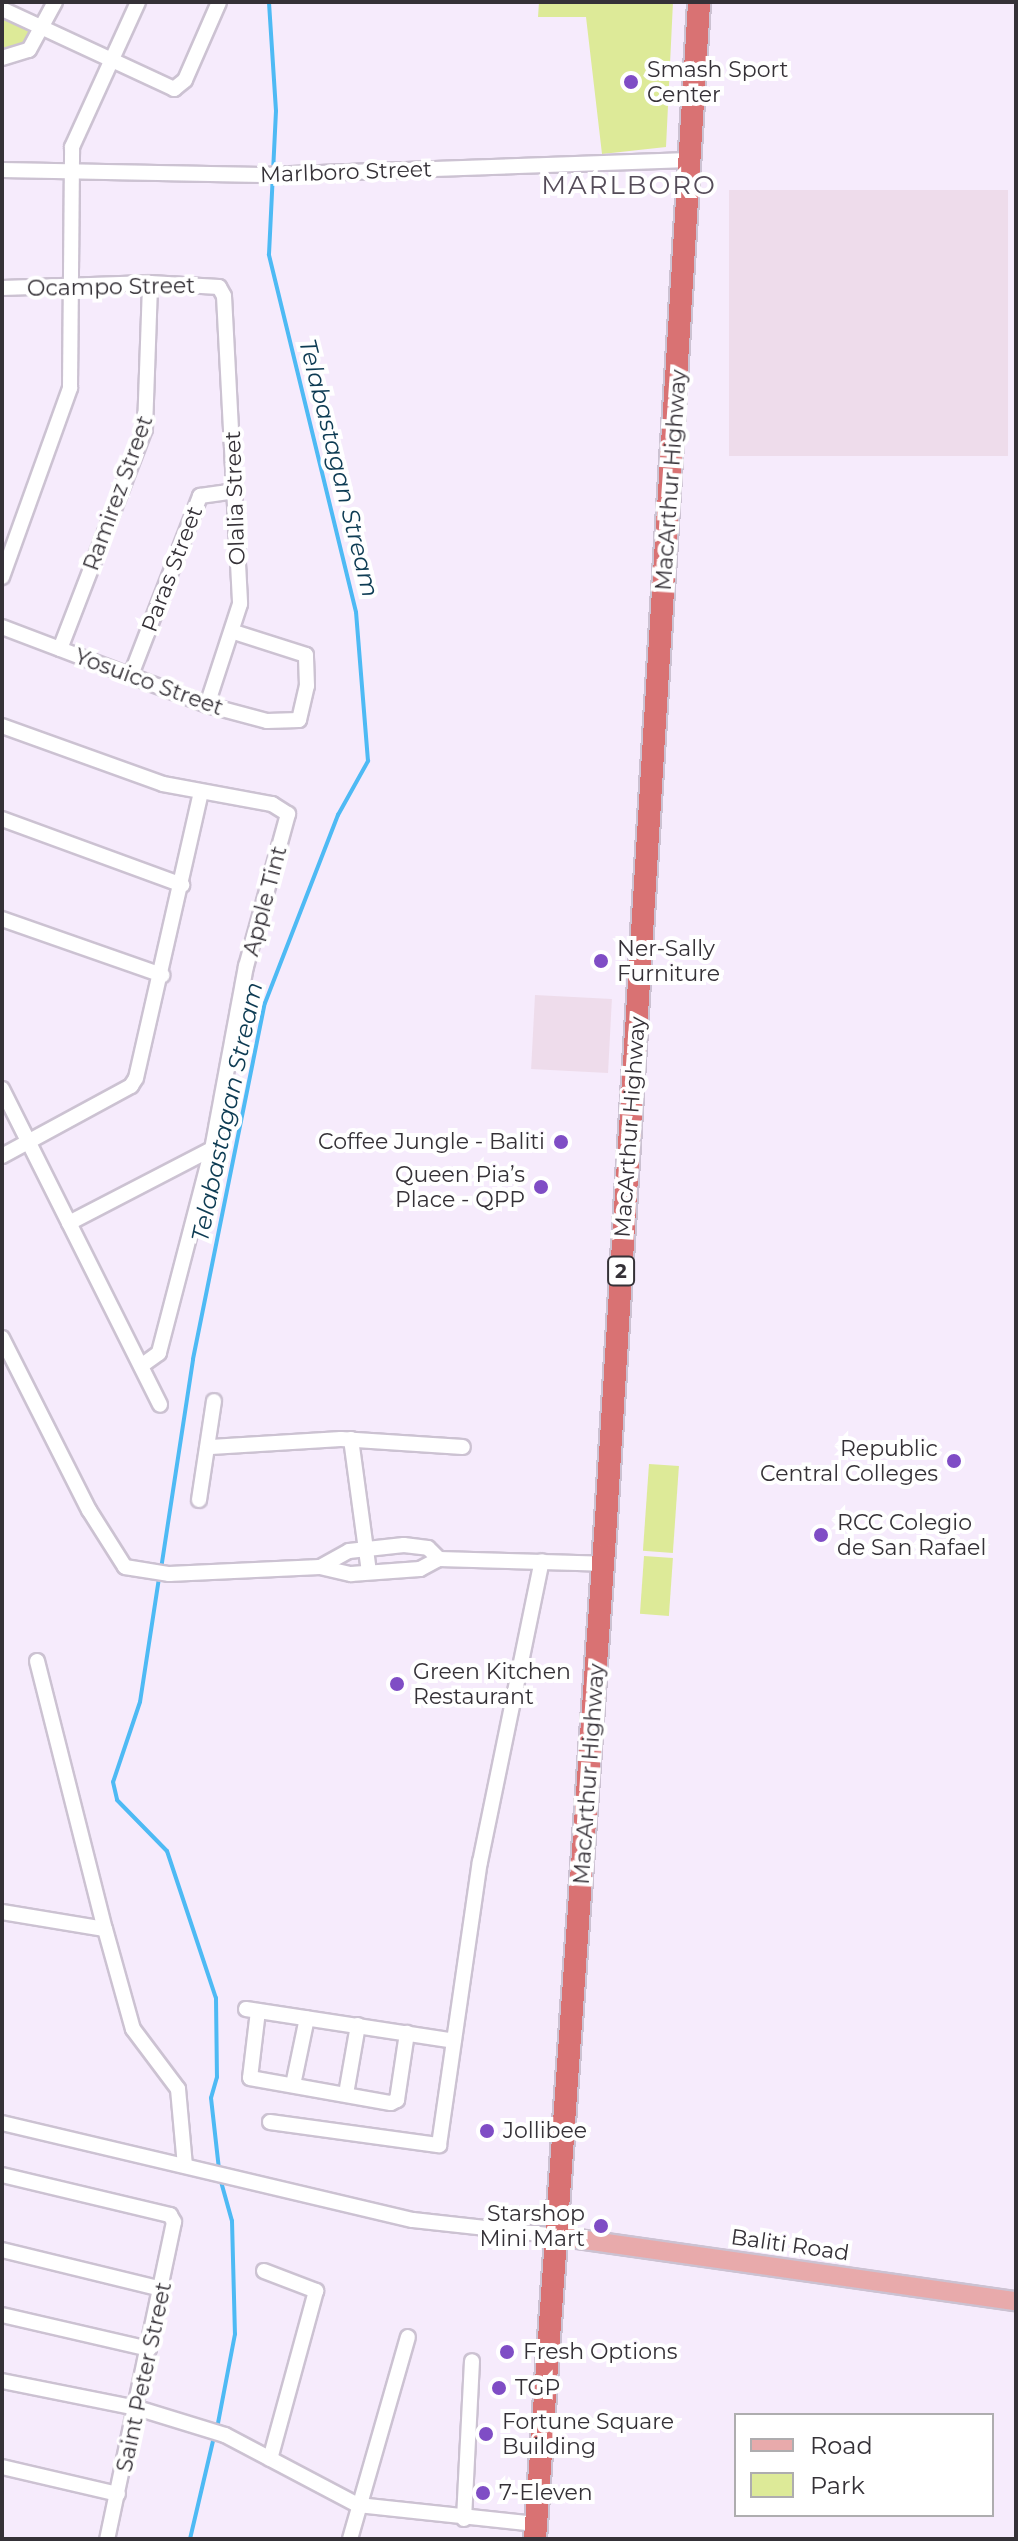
<!DOCTYPE html>
<meta charset="utf-8">
<style>
body{margin:0}
#map{position:relative;width:1018px;height:2541px;overflow:hidden;background:#f6ebfc;font-family:Montserrat,sans-serif}
div>[style]{position:absolute}
.commercial>*{inset:0;background:#eedceb;transform-origin:0 0}
.green>*{inset:0;background:#ddea98;transform-origin:0 0}
.stream>*{height:4px;margin:-2px;padding:0 2px;transform-origin:2px;border-radius:2px;background:#4ebaf4}
.roads{filter:drop-shadow(2px 0 #ccc2d2) drop-shadow(-2px 0 #ccc2d2) drop-shadow(0 2px #ccc2d2) drop-shadow(0 -2px #ccc2d2)}
.minor>*{height:14px;margin:-7px;padding:0 7px;transform-origin:7px;border-radius:7px;background:#fff}
.major>*{height:18px;margin:-9px;padding:0 9px;transform-origin:9px;border-radius:9px;background:#e8aaab}
.highway>*{height:22px;margin:-11px;padding:0 11px;transform-origin:11px;border-radius:11px;background:#d97273}
.dots>*{width:22px;height:22px;translate:-50% -50%;box-sizing:border-box;border:4px solid #fff;border-radius:50%}
span{translate:-50% -50%;white-space:nowrap;text-align:center;line-height:1.15;-webkit-text-stroke:8px #fff;paint-order:stroke}
.shield-label span{padding:2px 6px;background:#fff;border:2px solid;border-radius:6px;-webkit-text-stroke-width:0}
.shield-label{font-size:20px;color:#353137;font-weight:700}
.poi-label{font-size:22px;color:#353137}
.left{translate:0 -50%;text-align:left}
.right{translate:-100% -50%;text-align:right}
.street-label{font-size:22px;color:#353137}
.water-label{font-size:24px;color:#0d3b53;font-style:italic}
.quarter-label{font-size:26px;color:#554c59;letter-spacing:2px}
.frame{position:absolute;inset:0;border:4px solid #353137;pointer-events:none}
.legend{position:absolute;left:734px;top:2413px;width:260px;height:104px;box-sizing:border-box;background:#fff;border:2px solid #aeadaf;margin:0;padding:10px 14px;list-style:none;font-size:24px;color:#353137}
.legend li{display:flex;align-items:center;gap:16px;height:40px}
.legend b{width:40px;border:2px solid #aeadaf}
</style>
<div id="map">
<div class="commercial">
<div style="left:729px;top:190px;width:279px;height:266px"></div>
<div style="left:535px;top:995px;width:77px;height:74px;rotate:3deg"></div>
</div>
<div class="green">
<div style="clip-path:polygon(539px 2px,673px 2px,666px 147px,602px 154px,586px 17px,538px 17px)"></div>
<div style="clip-path:polygon(2px 17px,33px 32px,24px 48px,2px 50px)"></div>
<div style="left:649px;top:1464px;width:30px;height:87px;rotate:4deg"></div>
<div style="left:644px;top:1556px;width:29px;height:58px;rotate:4deg"></div>
</div>
<div class="stream">
<div style="left:161px;top:1569px;width:212px;rotate:-81.3deg"></div>
<div style="left:193px;top:1359px;width:363px;rotate:-78.6deg"></div>
<div style="left:265px;top:1003px;width:202px;rotate:-68.8deg"></div>
<div style="left:338px;top:815px;width:62px;rotate:-60.9deg"></div>
<div style="left:368px;top:761px;width:149px;rotate:-94.6deg"></div>
<div style="left:356px;top:612px;width:368px;rotate:-103.7deg"></div>
<div style="left:269px;top:254px;width:143px;rotate:-87.2deg"></div>
<div style="left:276px;top:111px;width:109px;rotate:-93.7deg"></div>
<div style="left:159px;top:1578px;width:125px;rotate:98.7deg"></div>
<div style="left:140px;top:1702px;width:84px;rotate:108.6deg"></div>
<div style="left:113px;top:1782px;width:18px;rotate:77deg"></div>
<div style="left:117px;top:1800px;width:71px;rotate:45.6deg"></div>
<div style="left:167px;top:1851px;width:155px;rotate:71.6deg"></div>
<div style="left:216px;top:1998px;width:79px;rotate:89.3deg"></div>
<div style="left:217px;top:2077px;width:22px;rotate:106deg"></div>
<div style="left:211px;top:2098px;width:81px;rotate:83.6deg"></div>
<div style="left:220px;top:2178px;width:45px;rotate:74.4deg"></div>
<div style="left:232px;top:2221px;width:113px;rotate:88.5deg"></div>
<div style="left:235px;top:2334px;width:96px;rotate:100.8deg"></div>
<div style="left:190px;top:2539px;width:105px;rotate:-76.8deg"></div>
</div>
<div class="roads">
<div class="minor">
<div style="left:2px;top:9px;width:190px;rotate:24.9deg"></div>
<div style="left:174px;top:89px;width:14px;rotate:-39deg"></div>
<div style="left:185px;top:80px;width:85px;rotate:-66.4deg"></div>
<div style="left:2px;top:58px;width:28px;rotate:-17deg"></div>
<div style="left:29px;top:50px;width:55px;rotate:-61.6deg"></div>
<div style="left:2px;top:170px;width:260px;rotate:1.1deg"></div>
<div style="left:262px;top:175px;width:427px;rotate:-2deg"></div>
<div style="left:2px;top:288px;width:148px;rotate:-1.9deg"></div>
<div style="left:150px;top:283px;width:69px;rotate:3.3deg"></div>
<div style="left:219px;top:287px;width:10px;rotate:61deg"></div>
<div style="left:224px;top:296px;width:308px;rotate:87deg"></div>
<div style="left:240px;top:604px;width:106px;rotate:108.1deg"></div>
<div style="left:2px;top:577px;width:201px;rotate:-70.2deg"></div>
<div style="left:70px;top:388px;width:241px;rotate:-89.5deg"></div>
<div style="left:72px;top:147px;width:159px;rotate:-65.5deg"></div>
<div style="left:2px;top:627px;width:219px;rotate:20.8deg"></div>
<div style="left:207px;top:705px;width:62px;rotate:14.9deg"></div>
<div style="left:267px;top:721px;width:32px;rotate:-2deg"></div>
<div style="left:299px;top:720px;width:35px;rotate:-77deg"></div>
<div style="left:307px;top:686px;width:31px;rotate:-92deg"></div>
<div style="left:306px;top:655px;width:76px;rotate:-162.3deg"></div>
<div style="left:60px;top:649px;width:236px;rotate:-68.9deg"></div>
<div style="left:145px;top:429px;width:146px;rotate:-88deg"></div>
<div style="left:131px;top:675px;width:192px;rotate:-68.9deg"></div>
<div style="left:200px;top:496px;width:34px;rotate:-8deg"></div>
<div style="left:2px;top:726px;width:171px;rotate:19.8deg"></div>
<div style="left:163px;top:784px;width:111px;rotate:10.4deg"></div>
<div style="left:272px;top:804px;width:19px;rotate:32deg"></div>
<div style="left:288px;top:814px;width:158px;rotate:105.4deg"></div>
<div style="left:246px;top:966px;width:186px;rotate:100.5deg"></div>
<div style="left:212px;top:1149px;width:211px;rotate:104.6deg"></div>
<div style="left:159px;top:1353px;width:22px;rotate:144deg"></div>
<div style="left:2px;top:819px;width:192px;rotate:20.1deg"></div>
<div style="left:2px;top:919px;width:170px;rotate:19.3deg"></div>
<div style="left:2px;top:1089px;width:353px;rotate:63.4deg"></div>
<div style="left:2px;top:1156px;width:147px;rotate:-28.5deg"></div>
<div style="left:131px;top:1086px;width:9px;rotate:-58deg"></div>
<div style="left:136px;top:1078px;width:292px;rotate:-77.2deg"></div>
<div style="left:69px;top:1223px;width:161px;rotate:-27.4deg"></div>
<div style="left:2px;top:1338px;width:193px;rotate:63.2deg"></div>
<div style="left:89px;top:1510px;width:67px;rotate:57.7deg"></div>
<div style="left:125px;top:1567px;width:45px;rotate:9deg"></div>
<div style="left:169px;top:1574px;width:151px;rotate:-2.7deg"></div>
<div style="left:320px;top:1567px;width:32px;rotate:13deg"></div>
<div style="left:351px;top:1574px;width:69px;rotate:-4.1deg"></div>
<div style="left:420px;top:1569px;width:21px;rotate:-28deg"></div>
<div style="left:439px;top:1559px;width:164px;rotate:1.7deg"></div>
<div style="left:351px;top:1439px;width:134px;rotate:82.3deg"></div>
<div style="left:211px;top:1447px;width:130px;rotate:-3.5deg"></div>
<div style="left:341px;top:1439px;width:122px;rotate:3.8deg"></div>
<div style="left:199px;top:1500px;width:100px;rotate:-81.4deg"></div>
<div style="left:320px;top:1567px;width:33px;rotate:-29deg"></div>
<div style="left:349px;top:1551px;width:55px;rotate:-6.2deg"></div>
<div style="left:404px;top:1545px;width:24px;rotate:7deg"></div>
<div style="left:428px;top:1548px;width:16px;rotate:45deg"></div>
<div style="left:37px;top:1661px;width:276px;rotate:75.8deg"></div>
<div style="left:2px;top:1912px;width:104px;rotate:9.4deg"></div>
<div style="left:105px;top:1929px;width:104px;rotate:74.4deg"></div>
<div style="left:133px;top:2029px;width:75px;rotate:53.1deg"></div>
<div style="left:178px;top:2089px;width:77px;rotate:84.8deg"></div>
<div style="left:246px;top:2009px;width:210px;rotate:8.7deg"></div>
<div style="left:258px;top:2011px;width:67px;rotate:96.8deg"></div>
<div style="left:250px;top:2078px;width:143px;rotate:10.1deg"></div>
<div style="left:391px;top:2103px;width:7px;rotate:-27deg"></div>
<div style="left:397px;top:2100px;width:68px;rotate:-81.5deg"></div>
<div style="left:293px;top:2085px;width:68px;rotate:-78.2deg"></div>
<div style="left:346px;top:2094px;width:70px;rotate:-80.1deg"></div>
<div style="left:270px;top:2122px;width:171px;rotate:7.8deg"></div>
<div style="left:439px;top:2145px;width:286px;rotate:-81.8deg"></div>
<div style="left:480px;top:1862px;width:307px;rotate:-78.4deg"></div>
<div style="left:2px;top:2123px;width:422px;rotate:13.3deg"></div>
<div style="left:413px;top:2220px;width:145px;rotate:6.3deg"></div>
<div style="left:2px;top:2175px;width:173px;rotate:13.4deg"></div>
<div style="left:170px;top:2215px;width:8px;rotate:60deg"></div>
<div style="left:174px;top:2222px;width:324px;rotate:101.9deg"></div>
<div style="left:2px;top:2250px;width:165px;rotate:13.7deg"></div>
<div style="left:264px;top:2271px;width:56px;rotate:21deg"></div>
<div style="left:316px;top:2291px;width:174px;rotate:105.3deg"></div>
<div style="left:2px;top:2315px;width:151px;rotate:13deg"></div>
<div style="left:2px;top:2381px;width:138px;rotate:11.3deg"></div>
<div style="left:137px;top:2408px;width:92px;rotate:17.1deg"></div>
<div style="left:225px;top:2435px;width:150px;rotate:27.8deg"></div>
<div style="left:358px;top:2505px;width:179px;rotate:6.1deg"></div>
<div style="left:2px;top:2467px;width:119px;rotate:13.1deg"></div>
<div style="left:464px;top:2519px;width:158px;rotate:-87.1deg"></div>
<div style="left:350px;top:2539px;width:210px;rotate:-74deg"></div>
</div>
<div class="major">
<div style="left:557px;top:2236px;width:464px;rotate:8.1deg"></div>
</div>
<div class="highway">
<div style="left:535px;top:2539px;width:1005px;rotate:-86.01deg"></div>
<div style="left:605px;top:1536px;width:1537px;rotate:-86.49deg"></div>
</div>
</div>
<div class="dots">
<div style="left:631px;top:82px;background:#7f4dc5"></div>
<div style="left:601px;top:961px;background:#7f4dc5"></div>
<div style="left:561px;top:1142px;background:#7f4dc5"></div>
<div style="left:541px;top:1187px;background:#7f4dc5"></div>
<div style="left:954px;top:1461px;background:#7f4dc5"></div>
<div style="left:821px;top:1535px;background:#7f4dc5"></div>
<div style="left:397px;top:1684px;background:#7f4dc5"></div>
<div style="left:487px;top:2131px;background:#7f4dc5"></div>
<div style="left:601px;top:2226px;background:#7f4dc5"></div>
<div style="left:507px;top:2352px;background:#7f4dc5"></div>
<div style="left:499px;top:2388px;background:#7f4dc5"></div>
<div style="left:486px;top:2434px;background:#7f4dc5"></div>
<div style="left:483px;top:2493px;background:#7f4dc5"></div>
</div>
<div class="shield-label">
<span style="left:621px;top:1271px">2</span>
</div>
<div class="poi-label">
<span class="left" style="left:647px;top:82px">Smash Sport<br>Center</span>
<span class="left" style="left:617px;top:961px">Ner-Sally<br>Furniture</span>
<span class="right" style="left:545px;top:1142px">Coffee Jungle - Baliti</span>
<span class="right" style="left:525px;top:1187px">Queen Pia’s<br>Place - QPP</span>
<span class="right" style="left:938px;top:1461px">Republic<br>Central Colleges</span>
<span class="left" style="left:837px;top:1535px">RCC Colegio<br>de San Rafael</span>
<span class="left" style="left:413px;top:1684px">Green Kitchen<br>Restaurant</span>
<span class="left" style="left:503px;top:2131px">Jollibee</span>
<span class="right" style="left:585px;top:2226px">Starshop<br>Mini Mart</span>
<span class="left" style="left:523px;top:2352px">Fresh Options</span>
<span class="left" style="left:515px;top:2388px">TGP</span>
<span class="left" style="left:502px;top:2434px">Fortune Square<br>Building</span>
<span class="left" style="left:499px;top:2493px">7-Eleven</span>
</div>
<div class="street-label">
<span style="left:346px;top:172px;rotate:-2deg">Marlboro Street</span>
<span style="left:111px;top:287px;rotate:-1deg">Ocampo Street</span>
<span style="left:671px;top:480px;rotate:-86deg">MacArthur Highway</span>
<span style="left:118px;top:493px;rotate:-70deg">Ramirez Street</span>
<span style="left:235px;top:498px;rotate:-92deg">Olalia Street</span>
<span style="left:172px;top:569px;rotate:-69deg">Paras Street</span>
<span style="left:149px;top:682px;rotate:20deg">Yosuico Street</span>
<span style="left:265px;top:901px;rotate:-75deg">Apple Tint</span>
<span style="left:630px;top:1127px;rotate:-86deg">MacArthur Highway</span>
<span style="left:589px;top:1774px;rotate:-86deg">MacArthur Highway</span>
<span style="left:790px;top:2245px;rotate:8deg">Baliti Road</span>
<span style="left:144px;top:2377px;rotate:-78deg">Saint Peter Street</span>
</div>
<div class="water-label">
<span style="left:339px;top:468px;rotate:76deg">Telabastagan Stream</span>
<span style="left:227px;top:1112px;rotate:-78deg">Telabastagan Stream</span>
</div>
<div class="quarter-label">
<span style="left:629px;top:186px">MARLBORO</span>
</div>
<div class="frame"></div>
<ul class="legend">
<li><b style="height:10px;background:#e8aaab"></b>Road</li>
<li><b style="height:22px;background:#ddea98"></b>Park</li>
</ul>
</div>
